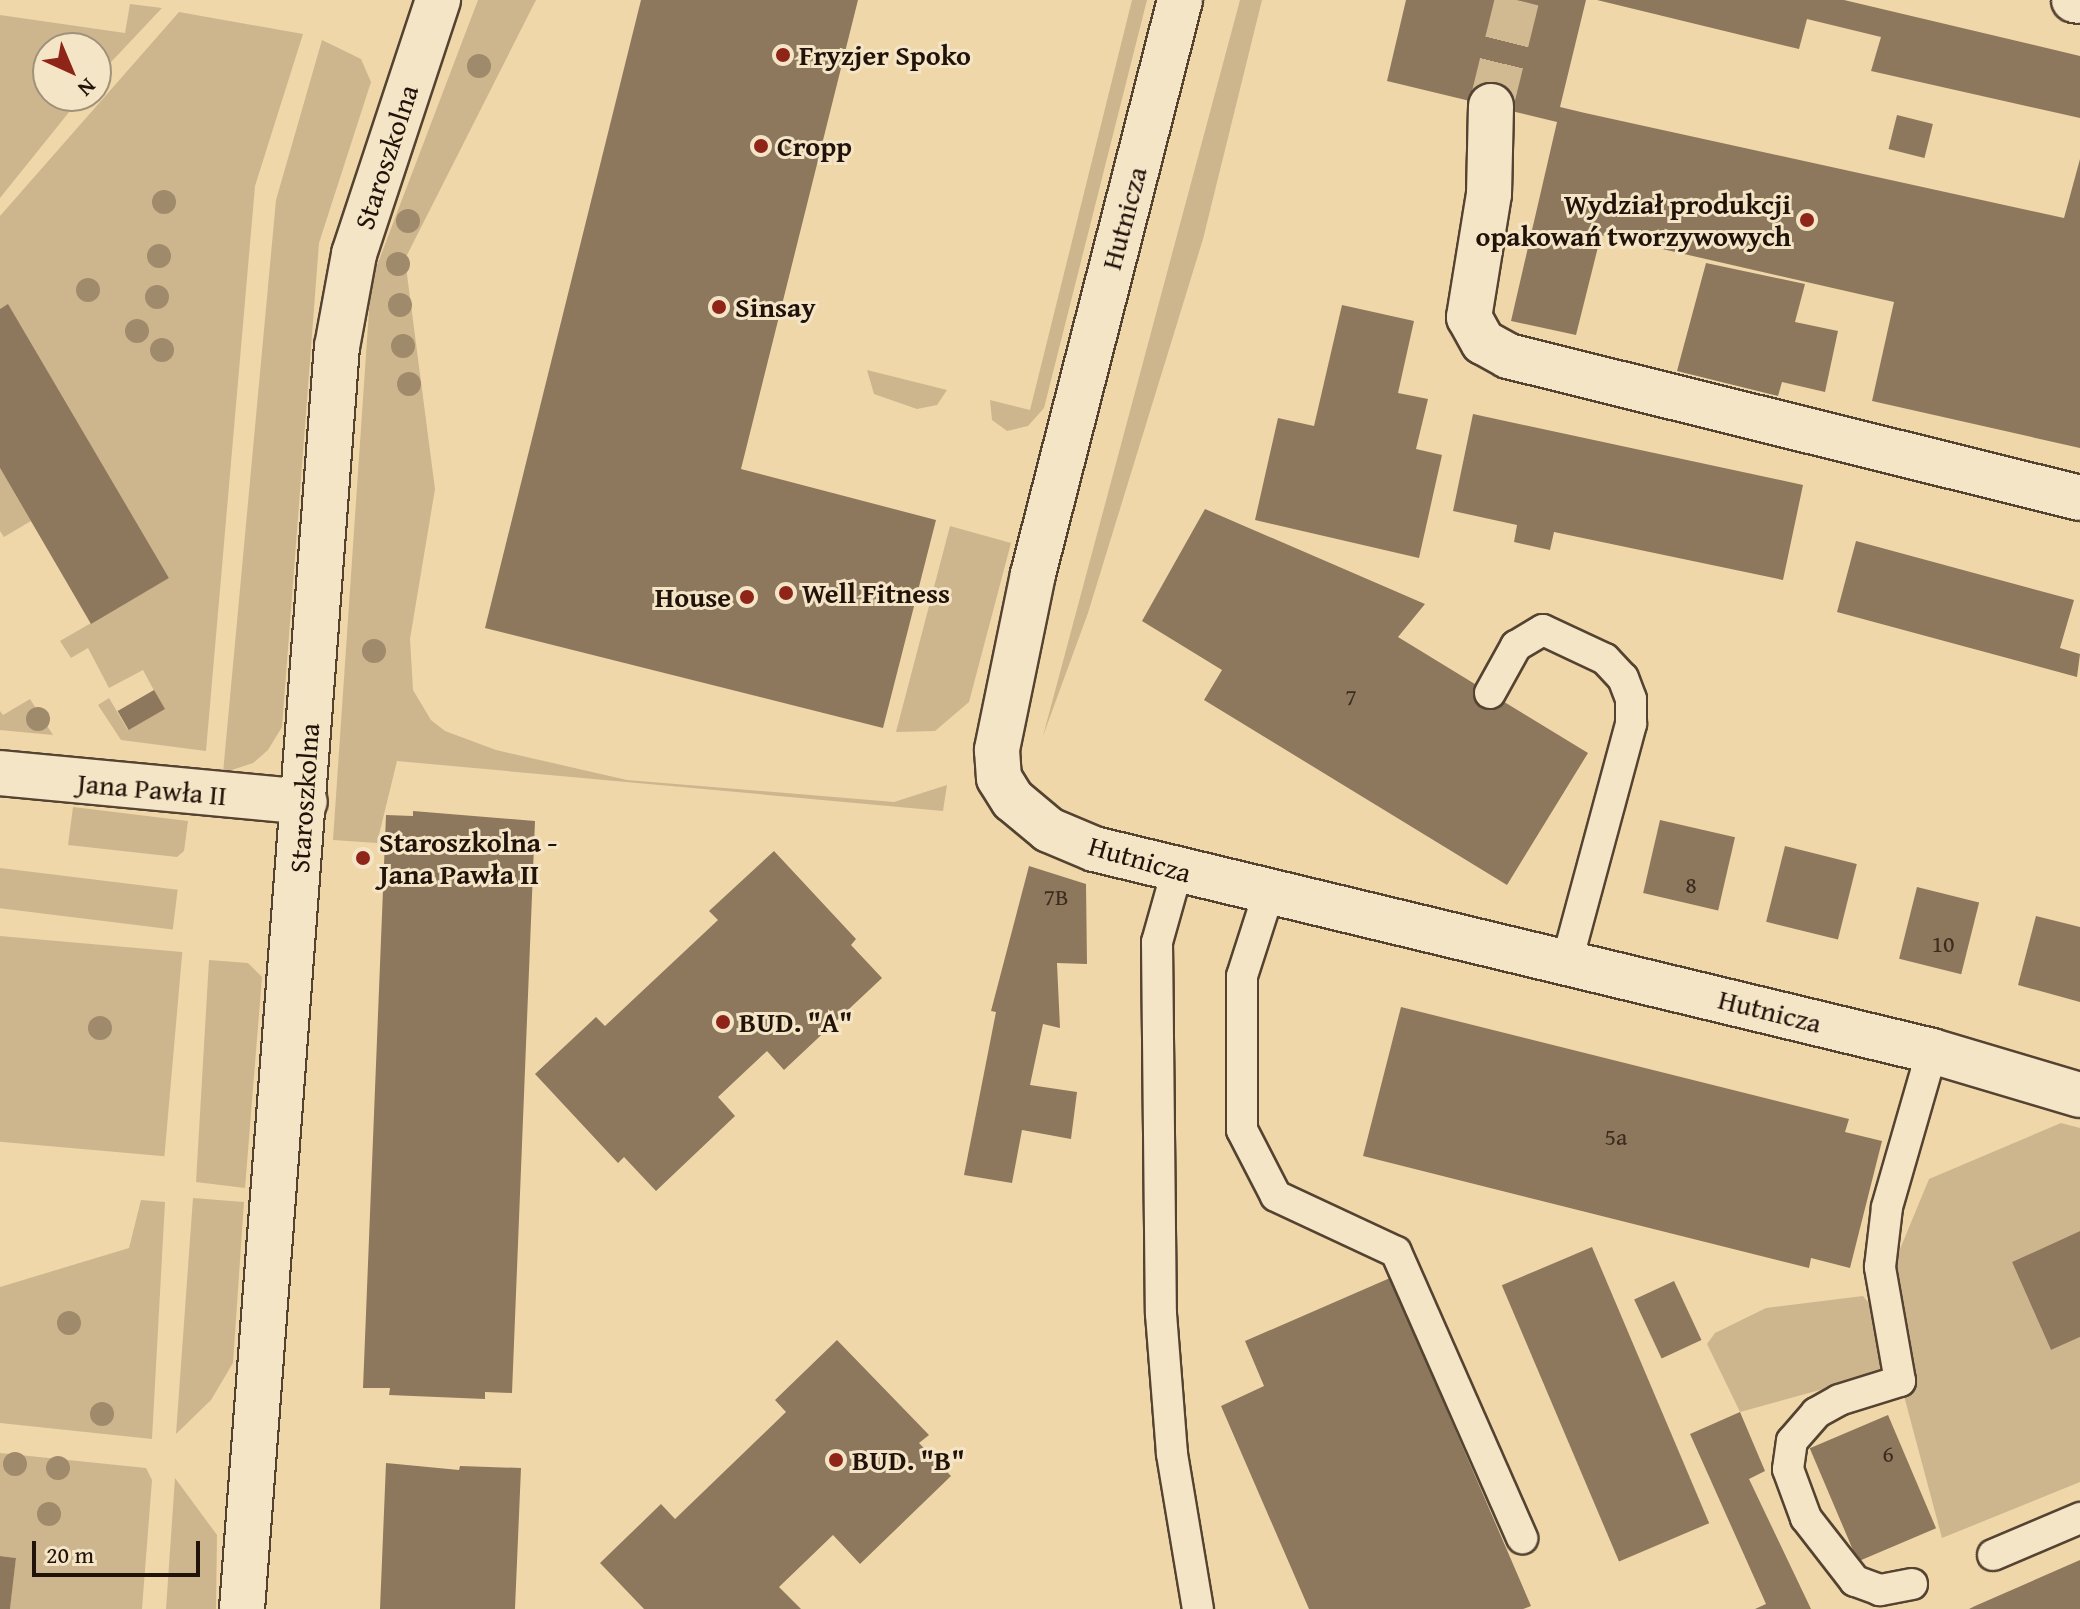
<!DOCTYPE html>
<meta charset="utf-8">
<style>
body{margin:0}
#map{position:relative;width:2080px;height:1609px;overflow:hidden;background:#f0d7a9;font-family:"Gentium Book Plus",serif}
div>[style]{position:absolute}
.green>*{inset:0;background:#cdb68e;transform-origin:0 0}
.building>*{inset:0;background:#8d785d;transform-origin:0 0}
.minor-tunnel>*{height:44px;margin-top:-22px;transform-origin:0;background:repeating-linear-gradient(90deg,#d1b991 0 44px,transparent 0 66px)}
.roads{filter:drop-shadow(2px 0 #554332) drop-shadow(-2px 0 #554332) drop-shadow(0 2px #554332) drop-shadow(0 -2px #554332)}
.service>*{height:30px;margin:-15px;padding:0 15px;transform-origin:15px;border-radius:15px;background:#f5e5c7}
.minor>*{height:44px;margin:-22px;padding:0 22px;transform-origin:22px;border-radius:22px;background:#f5e5c7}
.trees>*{width:24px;height:24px;margin:-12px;border-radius:50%;background:#9f8a6b}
.dots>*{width:22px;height:22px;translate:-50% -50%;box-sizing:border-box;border:4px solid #f5e5c7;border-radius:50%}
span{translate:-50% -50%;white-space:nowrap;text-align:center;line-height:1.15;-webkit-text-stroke:6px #f5e5c7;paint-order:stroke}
.number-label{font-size:24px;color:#3c2c1f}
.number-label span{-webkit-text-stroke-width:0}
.poi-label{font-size:28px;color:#21120a;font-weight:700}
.left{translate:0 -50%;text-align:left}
.right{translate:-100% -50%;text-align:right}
.street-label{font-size:28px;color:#21120a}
.north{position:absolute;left:32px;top:32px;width:80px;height:80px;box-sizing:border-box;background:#f5e5c7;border:2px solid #a0917b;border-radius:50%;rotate:136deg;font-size:22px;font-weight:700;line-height:32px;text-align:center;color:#21120a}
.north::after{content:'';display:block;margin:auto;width:28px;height:36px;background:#8f2418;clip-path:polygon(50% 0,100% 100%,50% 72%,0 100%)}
.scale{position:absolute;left:32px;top:1541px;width:168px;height:36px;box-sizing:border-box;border:4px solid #21120a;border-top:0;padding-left:10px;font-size:24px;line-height:28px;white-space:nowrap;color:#21120a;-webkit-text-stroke:6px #f5e5c7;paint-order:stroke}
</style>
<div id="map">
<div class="green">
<div style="clip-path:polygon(478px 0,536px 0,405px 259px,435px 489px,410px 639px,413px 690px,431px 720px,445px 731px,496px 750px,627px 780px,894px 802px,947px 785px,943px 811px,397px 761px,377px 843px,333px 840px,371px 281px)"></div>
<div style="clip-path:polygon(1132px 0,1147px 0,1044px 408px,1028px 426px,1007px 431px,992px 420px,990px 400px,1030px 410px)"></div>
<div style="clip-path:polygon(1240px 0,1262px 0,1203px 239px,1088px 613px,1043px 736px)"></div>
<div style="clip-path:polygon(130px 4px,162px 8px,96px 78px,96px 48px,48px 48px,48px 96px,82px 96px,0 198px,0 15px,125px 33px)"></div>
<div style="clip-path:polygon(179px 12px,303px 34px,255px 186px,206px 751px,121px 740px,98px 705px,109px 698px,128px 730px,164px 709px,143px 670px,109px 688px,88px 648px,71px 658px,60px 641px,169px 578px,8px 305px,0 309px,0 216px)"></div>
<div style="clip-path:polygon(322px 40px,361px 59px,371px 82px,319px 243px,282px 727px,268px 750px,253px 763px,223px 773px,276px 200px)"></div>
<div style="clip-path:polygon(867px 370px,947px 390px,937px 405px,917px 409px,874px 394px)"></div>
<div style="clip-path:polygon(0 468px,31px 521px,4px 537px,0 531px)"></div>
<div style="clip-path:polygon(950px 526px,1011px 543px,969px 702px,935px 731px,896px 732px)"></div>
<div style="clip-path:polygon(30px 699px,53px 735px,0 730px,0 711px,3px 715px)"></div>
<div style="clip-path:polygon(73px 807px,188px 821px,184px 851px,177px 857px,68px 845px)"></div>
<div style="left:0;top:868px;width:179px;height:40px;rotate:7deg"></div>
<div style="left:0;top:936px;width:183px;height:205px;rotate:5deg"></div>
<div style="clip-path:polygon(209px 960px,248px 963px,262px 977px,245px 1188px,196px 1182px)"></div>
<div style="clip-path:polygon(2061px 1123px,2080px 1128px,2080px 1231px,2012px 1262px,2051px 1350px,2080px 1337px,2080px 1482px,1942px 1538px,1900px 1381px,1893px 1266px,1929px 1179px)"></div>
<div style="clip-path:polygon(193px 1198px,244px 1202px,233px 1363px,211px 1400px,176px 1434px)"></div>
<div style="clip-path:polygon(141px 1200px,165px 1202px,152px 1439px,0 1423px,0 1287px,129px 1248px)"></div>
<div style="clip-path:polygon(1863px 1296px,1876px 1312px,1885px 1372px,1740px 1412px,1707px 1344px,1715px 1333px,1766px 1308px)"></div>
<div style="clip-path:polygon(0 1453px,146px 1468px,152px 1480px,142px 1609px,10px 1609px,16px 1558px,0 1556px)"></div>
<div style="clip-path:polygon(175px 1478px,217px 1535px,216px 1609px,166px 1609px)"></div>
</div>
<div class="building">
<div style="clip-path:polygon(641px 0,858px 0,741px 469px,936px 520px,883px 728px,485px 628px)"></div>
<div style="clip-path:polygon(1406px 0,1586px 0,1560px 107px,1585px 113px,2064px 218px,2080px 159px,2080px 448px,1872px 401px,1894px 302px,1601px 235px,1576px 335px,1511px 321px,1557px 122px,1387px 81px)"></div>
<div style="clip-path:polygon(1597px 0,1844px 0,2080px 56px,2080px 118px,1871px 71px,1881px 37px,1807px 19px,1799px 49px)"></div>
<div style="left:1897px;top:115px;width:37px;height:35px;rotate:14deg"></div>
<div style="clip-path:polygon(1706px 263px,1805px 284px,1795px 322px,1838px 331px,1825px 392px,1782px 382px,1778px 396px,1677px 371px)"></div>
<div style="clip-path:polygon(8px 304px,169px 578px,91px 624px,0 468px,0 309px)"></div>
<div style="clip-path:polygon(1342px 305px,1414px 321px,1398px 393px,1428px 399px,1416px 449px,1442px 455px,1419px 558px,1255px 520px,1278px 418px,1314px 426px)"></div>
<div style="clip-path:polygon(1473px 414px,1803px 485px,1783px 580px,1554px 532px,1550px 550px,1514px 542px,1517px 525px,1453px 511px)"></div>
<div style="clip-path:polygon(1205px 509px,1425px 604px,1398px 637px,1588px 753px,1507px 885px,1204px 700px,1222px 670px,1142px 621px)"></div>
<div style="clip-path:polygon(1856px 541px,2074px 600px,2060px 648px,2080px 654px,2077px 677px,1837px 612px)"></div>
<div style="left:154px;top:690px;width:22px;height:42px;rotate:60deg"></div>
<div style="clip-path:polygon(413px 811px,535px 821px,512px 1393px,485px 1392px,485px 1399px,389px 1395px,390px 1388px,363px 1388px,386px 815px,413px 816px)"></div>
<div style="left:1660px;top:820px;width:77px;height:75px;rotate:13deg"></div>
<div style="left:1785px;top:846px;width:74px;height:78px;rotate:14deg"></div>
<div style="clip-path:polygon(774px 851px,856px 939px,851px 945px,882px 978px,784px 1070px,767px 1051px,718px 1097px,735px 1116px,656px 1191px,624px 1157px,618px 1163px,535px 1074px,596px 1017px,605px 1026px,718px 920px,709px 911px)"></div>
<div style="clip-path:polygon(1029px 866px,1086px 884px,1087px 964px,1057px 963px,1060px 1028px,1043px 1024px,1030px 1085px,1077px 1092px,1071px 1139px,1022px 1130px,1012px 1183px,964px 1175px,996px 1012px,991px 1011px)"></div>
<div style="left:1917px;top:887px;width:64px;height:74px;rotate:14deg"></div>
<div style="clip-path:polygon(2036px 916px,2080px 927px,2080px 1002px,2018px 985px)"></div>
<div style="clip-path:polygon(1401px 1007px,1849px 1119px,1845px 1132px,1882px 1141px,1850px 1268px,1811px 1258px,1809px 1268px,1363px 1156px)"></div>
<div style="clip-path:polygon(2080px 1231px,2080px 1337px,2051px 1350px,2012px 1262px)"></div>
<div style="left:1592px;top:1247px;width:300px;height:98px;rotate:67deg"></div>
<div style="clip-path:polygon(1390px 1278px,1531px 1606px,1523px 1609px,1309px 1609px,1221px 1406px,1264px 1386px,1245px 1341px)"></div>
<div style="left:1674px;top:1281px;width:65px;height:44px;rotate:65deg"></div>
<div style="clip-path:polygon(837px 1340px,929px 1435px,919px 1443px,951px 1476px,860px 1564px,833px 1535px,779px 1587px,801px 1609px,644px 1609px,600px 1563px,661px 1504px,675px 1519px,786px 1412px,775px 1400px)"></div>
<div style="clip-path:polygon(1740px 1412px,1765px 1471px,1749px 1479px,1811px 1609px,1755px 1609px,1766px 1604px,1690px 1434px)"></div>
<div style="left:1888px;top:1415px;width:123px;height:85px;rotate:67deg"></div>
<div style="clip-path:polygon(386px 1463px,459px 1470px,460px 1466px,521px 1468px,515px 1609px,380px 1609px)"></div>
<div style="clip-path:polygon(0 1556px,16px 1558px,10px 1609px,0 1609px)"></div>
<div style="clip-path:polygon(2080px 1560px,2080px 1609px,1969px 1609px,1975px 1606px)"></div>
</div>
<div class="minor-tunnel">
<div style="left:1491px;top:106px;width:109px;rotate:-76.2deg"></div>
</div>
<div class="roads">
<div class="service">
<div style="left:1490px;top:693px;width:54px;rotate:-61deg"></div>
<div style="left:1516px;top:646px;width:31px;rotate:-31deg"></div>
<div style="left:1543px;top:630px;width:68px;rotate:25.1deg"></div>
<div style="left:1605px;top:659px;width:26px;rotate:47deg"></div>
<div style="left:1623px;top:678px;width:22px;rotate:69deg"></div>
<div style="left:1631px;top:699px;width:25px;rotate:90deg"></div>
<div style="left:1631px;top:724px;width:246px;rotate:105.1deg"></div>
<div style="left:1177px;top:871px;width:74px;rotate:105.7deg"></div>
<div style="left:1157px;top:942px;width:372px;rotate:89.4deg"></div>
<div style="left:1161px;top:1314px;width:140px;rotate:85.5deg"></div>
<div style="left:1172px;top:1454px;width:157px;rotate:80.5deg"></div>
<div style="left:1269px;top:892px;width:88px;rotate:107.8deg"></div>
<div style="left:1242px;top:976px;width:154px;rotate:90deg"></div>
<div style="left:1242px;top:1130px;width:74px;rotate:62.7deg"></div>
<div style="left:1276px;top:1196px;width:132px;rotate:25deg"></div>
<div style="left:1396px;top:1252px;width:313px;rotate:66.2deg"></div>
<div style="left:1993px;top:1555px;width:95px;rotate:-23deg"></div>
<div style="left:1912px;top:1584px;width:33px;rotate:169deg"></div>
<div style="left:1880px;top:1590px;width:27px;rotate:-160deg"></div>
<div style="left:1855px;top:1581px;width:80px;rotate:-127.9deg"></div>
<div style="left:1806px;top:1518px;width:52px;rotate:-110.2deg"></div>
<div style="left:1788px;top:1469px;width:28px;rotate:-82deg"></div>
<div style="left:1792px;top:1441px;width:37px;rotate:-49deg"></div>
<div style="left:1816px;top:1413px;width:26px;rotate:-29deg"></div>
<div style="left:1839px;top:1400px;width:64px;rotate:-17.3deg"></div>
<div style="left:1900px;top:1381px;width:116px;rotate:-100deg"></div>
<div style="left:1880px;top:1267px;width:60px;rotate:-83.3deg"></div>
<div style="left:1887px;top:1207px;width:162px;rotate:-73.9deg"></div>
</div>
<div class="minor">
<div style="left:1180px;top:0;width:593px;rotate:104.36deg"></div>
<div style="left:1033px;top:574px;width:180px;rotate:101.6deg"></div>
<div style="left:997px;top:750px;width:28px;rotate:86deg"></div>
<div style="left:999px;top:778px;width:26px;rotate:58deg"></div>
<div style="left:1013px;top:800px;width:47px;rotate:39.8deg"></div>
<div style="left:1049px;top:830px;width:49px;rotate:22.9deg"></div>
<div style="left:1094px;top:849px;width:862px;rotate:13.55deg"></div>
<div style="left:1932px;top:1051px;width:154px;rotate:16.6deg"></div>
<div style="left:2074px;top:0;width:6px;rotate:9deg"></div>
<div style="left:1491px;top:106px;width:88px;rotate:91.3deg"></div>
<div style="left:1489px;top:194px;width:125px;rotate:99.2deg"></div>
<div style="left:1469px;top:317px;width:29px;rotate:61deg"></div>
<div style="left:1483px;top:342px;width:29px;rotate:29deg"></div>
<div style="left:1508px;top:356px;width:589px;rotate:13.94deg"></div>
<div style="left:0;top:773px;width:306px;rotate:5.4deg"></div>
<div style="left:242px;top:1609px;width:1266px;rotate:-85.7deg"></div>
<div style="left:337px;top:347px;width:95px;rotate:-79.6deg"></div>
<div style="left:354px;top:254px;width:268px;rotate:-71.7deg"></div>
</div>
</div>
<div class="trees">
<div style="left:479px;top:66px"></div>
<div style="left:164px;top:202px"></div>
<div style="left:408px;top:221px"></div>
<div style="left:159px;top:256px"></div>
<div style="left:398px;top:264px"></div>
<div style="left:88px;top:290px"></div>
<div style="left:157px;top:297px"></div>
<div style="left:400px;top:305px"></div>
<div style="left:137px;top:331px"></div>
<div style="left:403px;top:346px"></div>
<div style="left:162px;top:350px"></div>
<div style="left:409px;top:384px"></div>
<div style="left:374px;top:651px"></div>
<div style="left:38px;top:719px"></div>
<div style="left:100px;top:1028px"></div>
<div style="left:69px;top:1323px"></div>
<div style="left:102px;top:1414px"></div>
<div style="left:15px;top:1464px"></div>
<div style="left:58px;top:1468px"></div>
<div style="left:49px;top:1514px"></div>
</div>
<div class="dots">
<div style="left:783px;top:55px;background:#8f2418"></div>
<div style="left:761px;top:146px;background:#8f2418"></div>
<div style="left:1807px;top:220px;background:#8f2418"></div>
<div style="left:719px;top:307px;background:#8f2418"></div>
<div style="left:786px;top:593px;background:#8f2418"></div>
<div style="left:747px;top:597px;background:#8f2418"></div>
<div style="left:363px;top:858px;background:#8f2418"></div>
<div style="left:723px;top:1022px;background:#8f2418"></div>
<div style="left:836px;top:1460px;background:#8f2418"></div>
</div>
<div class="number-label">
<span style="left:1351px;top:697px">7</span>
<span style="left:1691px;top:885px">8</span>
<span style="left:1056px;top:897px">7B</span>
<span style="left:1943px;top:944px">10</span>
<span style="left:1616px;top:1137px">5a</span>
<span style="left:1888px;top:1454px">6</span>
</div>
<div class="poi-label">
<span class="left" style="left:799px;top:55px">Fryzjer Spoko</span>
<span class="left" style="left:777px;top:146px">Cropp</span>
<span class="right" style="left:1791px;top:220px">Wydział produkcji<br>opakowań tworzywowych</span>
<span class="left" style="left:735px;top:307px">Sinsay</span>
<span class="left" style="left:802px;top:593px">Well Fitness</span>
<span class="right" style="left:731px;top:597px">House</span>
<span class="left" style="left:379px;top:858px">Staroszkolna -<br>Jana Pawła II</span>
<span class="left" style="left:739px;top:1022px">BUD. "A"</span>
<span class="left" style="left:852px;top:1460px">BUD. "B"</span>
</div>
<div class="street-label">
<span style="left:386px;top:157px;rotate:-72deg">Staroszkolna</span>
<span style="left:1124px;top:218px;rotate:-75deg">Hutnicza</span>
<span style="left:152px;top:789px;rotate:5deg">Jana Pawła II</span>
<span style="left:304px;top:798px;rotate:-86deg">Staroszkolna</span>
<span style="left:1140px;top:859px;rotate:16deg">Hutnicza</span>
<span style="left:1770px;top:1011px;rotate:14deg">Hutnicza</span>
</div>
<div class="north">N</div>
<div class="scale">20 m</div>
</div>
